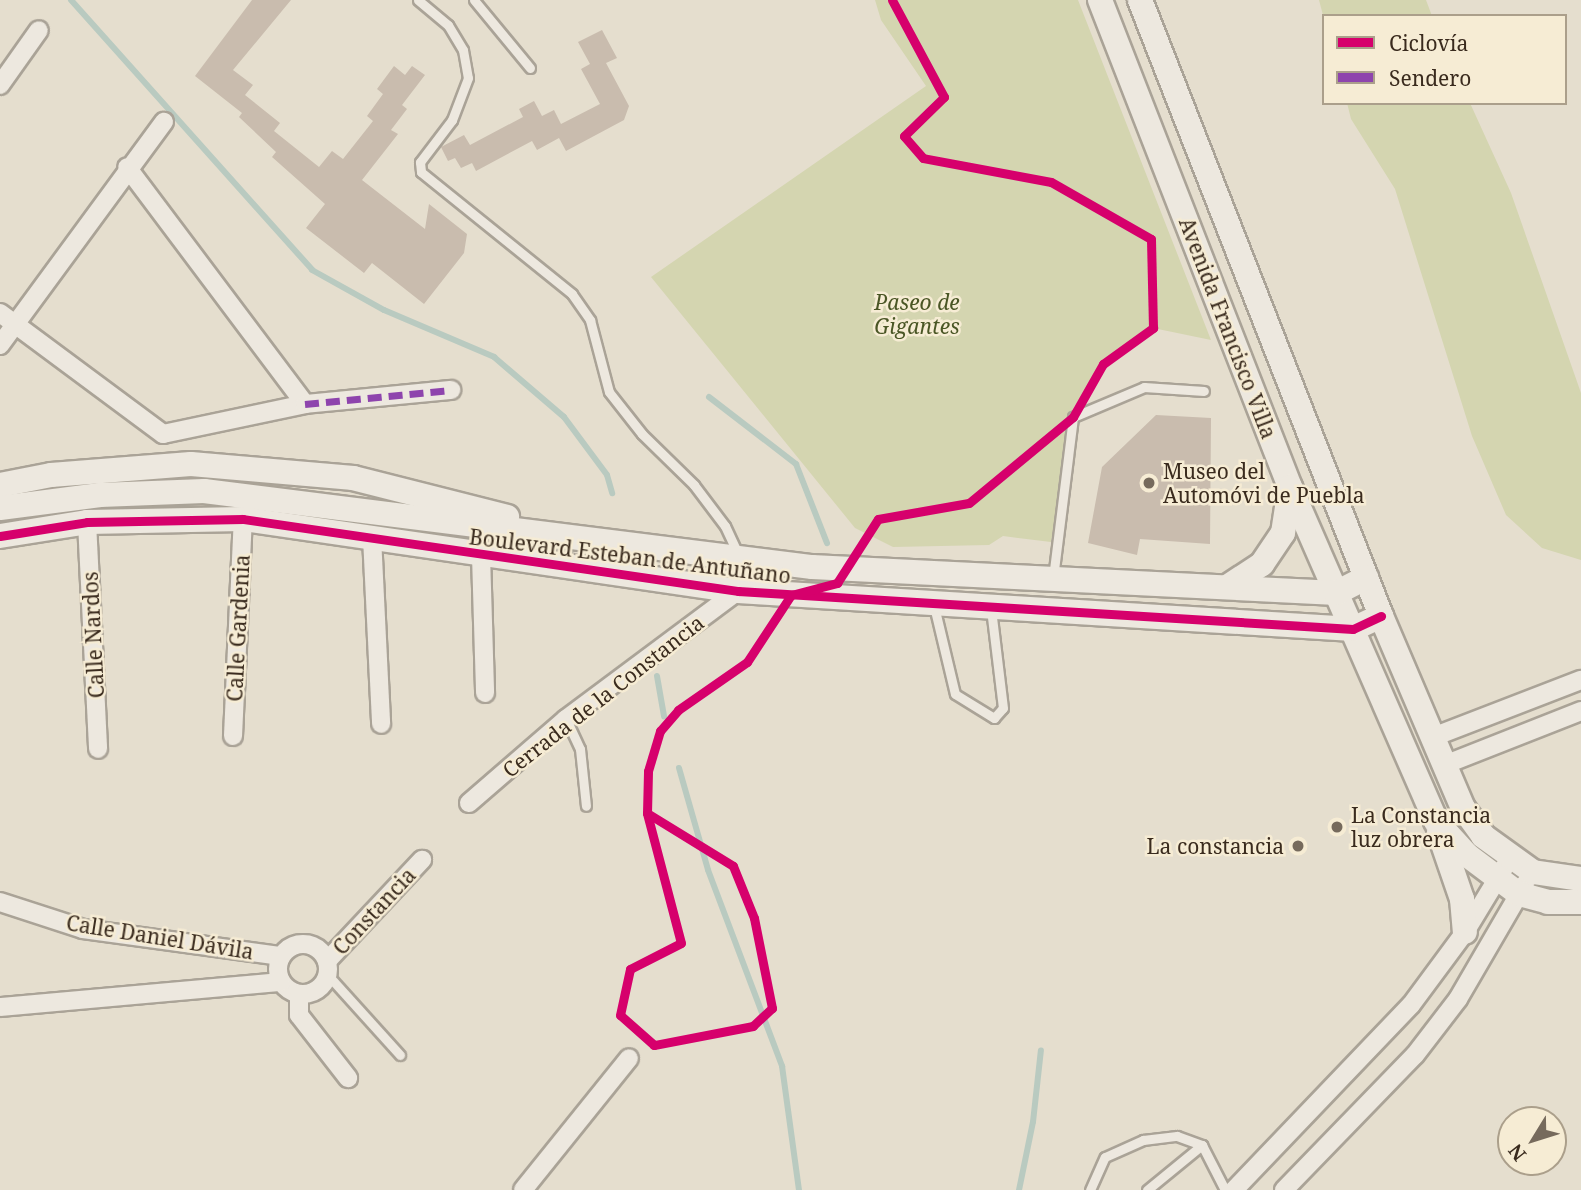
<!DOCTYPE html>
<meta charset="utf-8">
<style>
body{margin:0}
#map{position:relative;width:1581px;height:1190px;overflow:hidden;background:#e5dece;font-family:"Noto Serif",serif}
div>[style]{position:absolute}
.green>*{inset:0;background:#d4d5b0}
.stream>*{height:6px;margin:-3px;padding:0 3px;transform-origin:3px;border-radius:3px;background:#b9cac0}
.building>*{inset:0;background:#c9bcae}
.roads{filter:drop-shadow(2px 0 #aaa397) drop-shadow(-2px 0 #aaa397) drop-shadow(0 2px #aaa397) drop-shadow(0 -2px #aaa397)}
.lane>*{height:9px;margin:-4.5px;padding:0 4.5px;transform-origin:4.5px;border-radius:4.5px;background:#ede8df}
.street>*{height:18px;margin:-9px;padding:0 9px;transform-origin:9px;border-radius:9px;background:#ede8df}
.street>.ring{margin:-9px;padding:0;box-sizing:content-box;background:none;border:18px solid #ede8df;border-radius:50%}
.secondary>*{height:24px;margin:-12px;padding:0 12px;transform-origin:12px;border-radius:12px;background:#ede8df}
.quiet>*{height:7px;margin-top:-3.5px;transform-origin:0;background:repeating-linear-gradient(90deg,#8e44ad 0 14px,transparent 0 21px)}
.cycleway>*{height:9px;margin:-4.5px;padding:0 4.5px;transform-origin:4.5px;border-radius:4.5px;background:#d6006c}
.dots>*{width:19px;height:19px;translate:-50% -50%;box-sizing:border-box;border:4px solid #f6ecd4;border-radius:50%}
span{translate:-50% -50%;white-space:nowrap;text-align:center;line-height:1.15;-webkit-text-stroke:5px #f6ecd4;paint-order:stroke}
.park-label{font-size:21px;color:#4a5625;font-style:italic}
.street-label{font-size:21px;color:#3a2b1e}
.poi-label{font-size:21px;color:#3a2b1e}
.left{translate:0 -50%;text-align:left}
.right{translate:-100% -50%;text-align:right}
.legend{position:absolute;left:1322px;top:14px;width:245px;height:91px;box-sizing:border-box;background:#f6ecd4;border:2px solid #ab9f8b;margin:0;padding:9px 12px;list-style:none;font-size:21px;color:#3a2b1e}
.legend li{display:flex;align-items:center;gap:14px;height:35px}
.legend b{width:35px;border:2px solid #ab9f8b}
.north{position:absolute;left:1497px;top:1106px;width:70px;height:70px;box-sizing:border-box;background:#f6ecd4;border:2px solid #ab9f8b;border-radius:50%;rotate:232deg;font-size:19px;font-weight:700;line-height:28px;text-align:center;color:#3a2b1e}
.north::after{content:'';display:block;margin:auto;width:24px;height:32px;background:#766a5c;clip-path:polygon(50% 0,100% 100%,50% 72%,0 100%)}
</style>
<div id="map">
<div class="green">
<div style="clip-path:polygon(875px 0,1078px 0,1211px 340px,1153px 328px,1108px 357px,1074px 407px,1051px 542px,1003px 536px,989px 545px,893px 547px,855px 528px,651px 277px,926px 86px,881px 20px)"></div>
<div style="clip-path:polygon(1319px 0,1426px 0,1432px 16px,1324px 19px)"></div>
<div style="clip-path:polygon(1347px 103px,1470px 103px,1511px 193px,1581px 393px,1581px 560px,1542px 548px,1506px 515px,1472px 436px,1395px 189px,1351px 119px)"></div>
</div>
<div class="stream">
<div style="left:71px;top:0;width:362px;rotate:48.2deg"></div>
<div style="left:312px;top:270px;width:82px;rotate:29.1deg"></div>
<div style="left:384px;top:310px;width:120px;rotate:23.1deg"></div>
<div style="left:494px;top:357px;width:92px;rotate:40.6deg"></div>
<div style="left:564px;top:417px;width:72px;rotate:53.4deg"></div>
<div style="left:607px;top:475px;width:19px;rotate:74deg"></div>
<div style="left:709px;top:397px;width:110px;rotate:37.6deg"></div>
<div style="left:796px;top:464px;width:85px;rotate:68.6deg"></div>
<div style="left:657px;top:676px;width:41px;rotate:80.1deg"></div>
<div style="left:679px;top:768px;width:106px;rotate:74.1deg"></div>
<div style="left:708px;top:870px;width:210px;rotate:69.3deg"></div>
<div style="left:782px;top:1066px;width:125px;rotate:82.2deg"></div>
<div style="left:1019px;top:1190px;width:69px;rotate:-78.4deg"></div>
<div style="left:1033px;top:1122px;width:72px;rotate:-83.7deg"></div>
</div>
<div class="building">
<div style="clip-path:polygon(252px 0,291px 0,233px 70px,253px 85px,245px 95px,280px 123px,274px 131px,319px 167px,332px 151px,343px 159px,373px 121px,367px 116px,383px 94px,377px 89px,394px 66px,405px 75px,412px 66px,425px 75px,402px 105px,407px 109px,391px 130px,398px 134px,362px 180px,425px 229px,429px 204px,467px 234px,464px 253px,424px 304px,372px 263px,364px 273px,306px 228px,325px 204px,272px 157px,276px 152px,239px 117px,242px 113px,195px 76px)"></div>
<div style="clip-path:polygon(602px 30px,617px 58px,606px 63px,629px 106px,624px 120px,566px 151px,559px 138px,537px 150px,532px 141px,476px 171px,472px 163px,461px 168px,455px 158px,448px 161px,441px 147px,464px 135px,470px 145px,523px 117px,519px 109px,534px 101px,542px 116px,554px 110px,561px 124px,600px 104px,581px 69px,590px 64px,578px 42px)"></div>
<div style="clip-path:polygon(1156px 415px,1211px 418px,1210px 544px,1140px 539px,1137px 555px,1088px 543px,1102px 467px)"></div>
</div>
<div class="roads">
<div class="lane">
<div style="left:418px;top:0;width:39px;rotate:40deg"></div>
<div style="left:448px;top:25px;width:29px;rotate:59deg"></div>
<div style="left:463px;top:50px;width:28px;rotate:80deg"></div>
<div style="left:468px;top:78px;width:45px;rotate:110.9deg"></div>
<div style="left:452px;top:120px;width:53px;rotate:127.3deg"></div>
<div style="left:420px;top:162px;width:10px;rotate:84deg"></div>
<div style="left:421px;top:172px;width:194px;rotate:38.9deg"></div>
<div style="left:572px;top:294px;width:32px;rotate:55deg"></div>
<div style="left:590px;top:320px;width:74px;rotate:75.2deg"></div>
<div style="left:609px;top:392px;width:53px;rotate:51.8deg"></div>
<div style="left:642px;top:434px;width:73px;rotate:44.4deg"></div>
<div style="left:694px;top:485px;width:51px;rotate:52.9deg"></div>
<div style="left:725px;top:526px;width:31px;rotate:65deg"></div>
<div style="left:474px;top:0;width:88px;rotate:50.5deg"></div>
<div style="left:1053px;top:578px;width:162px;rotate:-82.9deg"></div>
<div style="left:1073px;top:417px;width:77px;rotate:-22.9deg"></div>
<div style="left:1144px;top:387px;width:60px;rotate:3.8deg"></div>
<div style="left:934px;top:606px;width:90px;rotate:76.6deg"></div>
<div style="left:955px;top:694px;width:46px;rotate:31.6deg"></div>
<div style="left:994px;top:718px;width:13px;rotate:-48deg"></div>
<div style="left:1003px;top:708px;width:100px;rotate:-96.9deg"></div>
<div style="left:566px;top:719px;width:33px;rotate:65deg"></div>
<div style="left:580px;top:749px;width:57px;rotate:84deg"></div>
<div style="left:327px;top:974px;width:109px;rotate:48deg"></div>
<div style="left:1090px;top:1190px;width:36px;rotate:-66deg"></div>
<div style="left:1105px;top:1157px;width:42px;rotate:-24.1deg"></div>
<div style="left:1143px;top:1140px;width:34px;rotate:-7deg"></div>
<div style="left:1177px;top:1136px;width:27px;rotate:20deg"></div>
<div style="left:1202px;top:1145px;width:51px;rotate:62.9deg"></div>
<div style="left:1147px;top:1190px;width:71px;rotate:-39.3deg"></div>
</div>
<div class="street">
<div style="left:0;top:85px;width:67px;rotate:-54.7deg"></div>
<div style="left:0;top:313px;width:203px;rotate:36.6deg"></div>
<div style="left:163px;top:434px;width:145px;rotate:-11.9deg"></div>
<div style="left:305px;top:404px;width:296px;rotate:-126.9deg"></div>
<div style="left:0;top:345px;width:277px;rotate:-53.7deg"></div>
<div style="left:305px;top:404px;width:147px;rotate:-5.5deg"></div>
<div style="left:87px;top:522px;width:227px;rotate:87.2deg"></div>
<div style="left:372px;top:537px;width:187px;rotate:87.2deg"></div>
<div style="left:481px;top:555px;width:138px;rotate:88.3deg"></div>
<div style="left:233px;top:736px;width:217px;rotate:-87.4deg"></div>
<div style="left:1433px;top:737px;width:159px;rotate:-21.1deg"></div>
<div style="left:1444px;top:765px;width:147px;rotate:-21.5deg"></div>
<div style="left:469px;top:803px;width:128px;rotate:-40.9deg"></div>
<div style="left:566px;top:719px;width:214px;rotate:-36.7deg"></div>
<div style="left:0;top:902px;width:87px;rotate:18deg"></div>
<div style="left:83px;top:929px;width:200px;rotate:7.8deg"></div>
<div class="ring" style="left:278px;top:944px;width:32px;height:32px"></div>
<div style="left:327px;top:961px;width:139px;rotate:-46.8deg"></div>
<div style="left:299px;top:994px;width:21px;rotate:90deg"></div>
<div style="left:299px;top:1015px;width:80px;rotate:52.1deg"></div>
<div style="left:0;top:1007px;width:282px;rotate:-5.1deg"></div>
<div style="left:523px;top:1190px;width:169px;rotate:-51.2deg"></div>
<div style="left:1234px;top:1190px;width:256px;rotate:-46.3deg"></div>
<div style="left:1411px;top:1005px;width:91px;rotate:-53.5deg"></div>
<div style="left:1465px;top:932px;width:87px;rotate:-58.7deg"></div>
<div style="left:1284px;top:1190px;width:188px;rotate:-45.9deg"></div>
<div style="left:1415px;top:1055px;width:71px;rotate:-52.5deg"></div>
<div style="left:1458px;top:999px;width:133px;rotate:-59.8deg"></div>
</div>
<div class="secondary">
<div style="left:1100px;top:0;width:523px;rotate:68.69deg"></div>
<div style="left:1290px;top:487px;width:365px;rotate:66.4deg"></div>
<div style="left:1436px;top:821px;width:46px;rotate:47.6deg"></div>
<div style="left:1467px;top:855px;width:65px;rotate:36.9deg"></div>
<div style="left:1519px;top:894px;width:30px;rotate:15deg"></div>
<div style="left:1548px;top:902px;width:33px"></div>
<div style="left:1140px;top:0;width:661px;rotate:68.63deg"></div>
<div style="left:1381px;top:616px;width:209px;rotate:66.9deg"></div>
<div style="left:1463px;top:808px;width:34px;rotate:54deg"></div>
<div style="left:1483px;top:836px;width:62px;rotate:35.8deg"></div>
<div style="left:1533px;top:872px;width:49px;rotate:8.3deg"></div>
<div style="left:0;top:485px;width:52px;rotate:-11.1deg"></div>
<div style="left:51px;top:475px;width:140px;rotate:-4.5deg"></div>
<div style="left:191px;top:464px;width:163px;rotate:4.9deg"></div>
<div style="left:353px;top:478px;width:159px;rotate:14.2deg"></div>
<div style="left:0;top:508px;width:101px;rotate:-7.4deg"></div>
<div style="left:100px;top:495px;width:104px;rotate:-2.2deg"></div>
<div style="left:204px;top:491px;width:613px;rotate:7.13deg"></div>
<div style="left:812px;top:567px;width:525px;rotate:2.84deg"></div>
<div style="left:1336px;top:593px;width:34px;rotate:-27deg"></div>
<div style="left:0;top:536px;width:88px;rotate:-9.1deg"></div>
<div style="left:87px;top:522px;width:156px;rotate:-1.1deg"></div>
<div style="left:243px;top:519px;width:500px;rotate:8.28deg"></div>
<div style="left:738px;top:591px;width:616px;rotate:3.54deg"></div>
<div style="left:1353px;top:629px;width:31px;rotate:-25deg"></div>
<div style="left:1227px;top:587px;width:42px;rotate:-33.3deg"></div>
<div style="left:1262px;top:564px;width:37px;rotate:-56deg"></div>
<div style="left:1283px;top:533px;width:46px;rotate:-81.2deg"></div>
<div style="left:1439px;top:832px;width:71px;rotate:71.1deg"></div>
<div style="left:1462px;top:899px;width:33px;rotate:85deg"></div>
</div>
</div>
<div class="quiet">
<div style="left:305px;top:404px;width:147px;rotate:-5.5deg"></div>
</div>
<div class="cycleway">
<div style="left:0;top:536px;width:88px;rotate:-9.1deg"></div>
<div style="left:87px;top:522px;width:156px;rotate:-1.1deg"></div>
<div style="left:243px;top:519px;width:500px;rotate:8.28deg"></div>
<div style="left:738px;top:591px;width:616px;rotate:3.54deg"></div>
<div style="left:1353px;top:629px;width:31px;rotate:-25deg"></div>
<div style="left:647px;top:813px;width:101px;rotate:31.6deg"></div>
<div style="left:733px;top:866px;width:56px;rotate:68deg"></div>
<div style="left:754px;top:918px;width:92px;rotate:78.7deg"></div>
<div style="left:772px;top:1008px;width:26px;rotate:137deg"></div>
<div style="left:753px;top:1026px;width:101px;rotate:169.1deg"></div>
<div style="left:654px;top:1045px;width:45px;rotate:-138.6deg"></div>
<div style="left:620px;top:1015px;width:47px;rotate:-77.7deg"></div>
<div style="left:630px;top:969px;width:57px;rotate:-27deg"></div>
<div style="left:681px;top:943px;width:134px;rotate:-104.7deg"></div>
<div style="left:647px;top:813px;width:42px;rotate:-88.6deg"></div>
<div style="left:648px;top:771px;width:42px;rotate:-73.3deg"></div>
<div style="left:660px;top:731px;width:28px;rotate:-49deg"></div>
<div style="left:678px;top:710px;width:84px;rotate:-34.8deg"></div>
<div style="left:747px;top:662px;width:80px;rotate:-56.7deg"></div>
<div style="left:791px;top:595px;width:48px;rotate:-14.6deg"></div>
<div style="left:837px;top:583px;width:76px;rotate:-57.4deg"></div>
<div style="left:878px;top:519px;width:92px;rotate:-10deg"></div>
<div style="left:969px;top:503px;width:135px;rotate:-39.6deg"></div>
<div style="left:1073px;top:417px;width:61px;rotate:-60.5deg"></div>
<div style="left:1103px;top:364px;width:62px;rotate:-35.8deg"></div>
<div style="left:1153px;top:328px;width:89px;rotate:-91.3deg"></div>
<div style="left:1151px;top:239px;width:115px;rotate:-150.3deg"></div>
<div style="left:1051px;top:182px;width:130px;rotate:-169.4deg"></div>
<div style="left:923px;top:158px;width:29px;rotate:-131deg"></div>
<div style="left:904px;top:136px;width:56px;rotate:-44.3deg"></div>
<div style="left:944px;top:97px;width:110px;rotate:-118.2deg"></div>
</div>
<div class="dots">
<div style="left:1149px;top:483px;background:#766a5c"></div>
<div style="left:1337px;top:827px;background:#766a5c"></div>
<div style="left:1298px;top:846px;background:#766a5c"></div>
</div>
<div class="park-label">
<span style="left:917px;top:314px">Paseo de<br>Gigantes</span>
</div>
<div class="street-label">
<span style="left:1228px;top:328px;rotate:69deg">Avenida Francisco Villa</span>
<span style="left:630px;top:556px;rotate:7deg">Boulevard Esteban de Antuñano</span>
<span style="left:238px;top:628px;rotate:-87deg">Calle Gardenia</span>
<span style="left:93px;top:635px;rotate:-93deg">Calle Nardos</span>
<span style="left:603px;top:696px;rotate:-38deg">Cerrada de la Constancia</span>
<span style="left:374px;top:911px;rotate:-47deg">Constancia</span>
<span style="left:160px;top:937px;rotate:9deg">Calle Daniel Dávila</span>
</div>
<div class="poi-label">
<span class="left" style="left:1163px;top:483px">Museo del<br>Automóvi de Puebla</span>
<span class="left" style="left:1351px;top:827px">La Constancia<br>luz obrera</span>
<span class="right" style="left:1284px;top:846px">La constancia</span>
</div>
<ul class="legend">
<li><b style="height:9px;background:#d6006c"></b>Ciclovía</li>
<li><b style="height:9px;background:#8e44ad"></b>Sendero</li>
</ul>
<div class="north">N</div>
</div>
